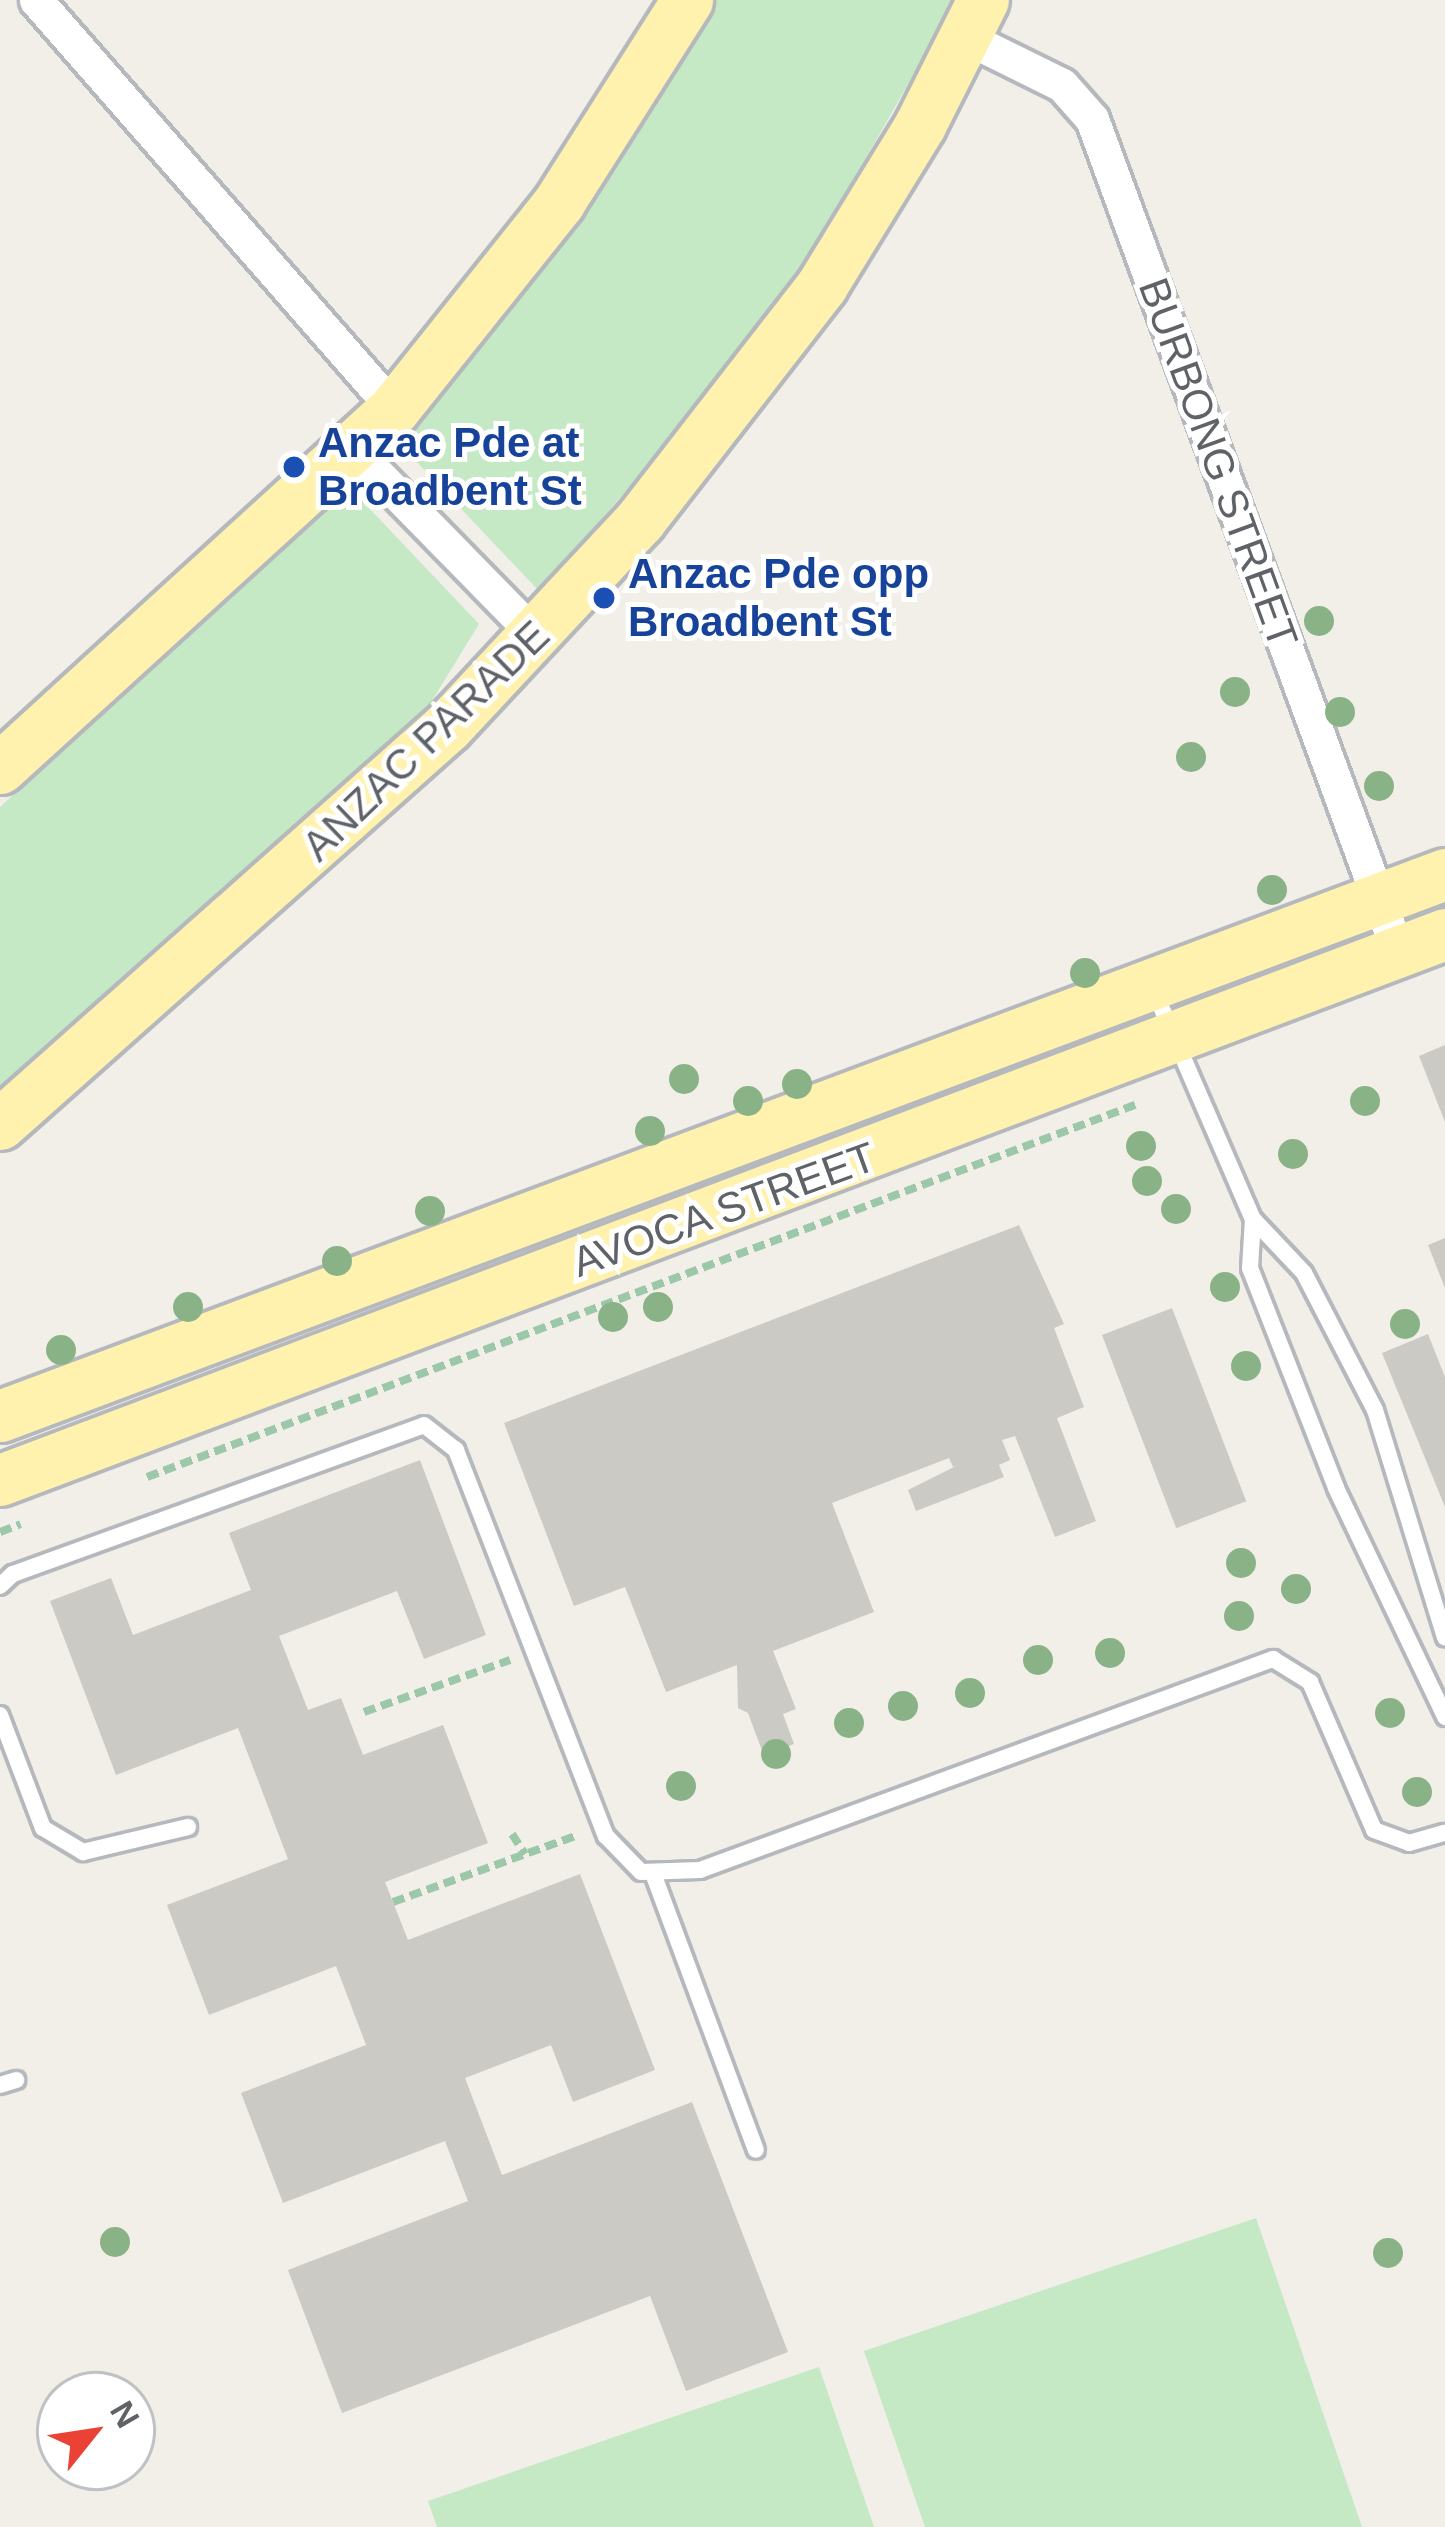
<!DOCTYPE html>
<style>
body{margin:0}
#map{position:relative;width:1445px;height:2527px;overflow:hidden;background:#f1efe8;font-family:Helvetica,sans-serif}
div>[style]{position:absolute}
.green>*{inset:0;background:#c5e8c5}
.building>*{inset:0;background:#cccac5;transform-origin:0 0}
.path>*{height:8px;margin-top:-4px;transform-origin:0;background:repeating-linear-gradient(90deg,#9cc7a9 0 12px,transparent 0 18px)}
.roads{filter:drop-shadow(3px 0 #b5b8bc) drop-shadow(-3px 0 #b5b8bc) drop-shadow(0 3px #b5b8bc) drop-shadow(0 -3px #b5b8bc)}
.lane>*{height:16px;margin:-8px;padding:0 8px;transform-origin:8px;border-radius:8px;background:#fff}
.street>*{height:33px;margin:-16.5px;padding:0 16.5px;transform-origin:16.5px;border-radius:16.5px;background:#fff}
.primary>*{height:51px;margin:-25.5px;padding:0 25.5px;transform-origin:25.5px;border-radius:25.5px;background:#fff2af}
.trees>*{width:30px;height:30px;margin:-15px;border-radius:50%;background:#89b387}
.dots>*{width:33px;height:33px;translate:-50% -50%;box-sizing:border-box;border:6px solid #fff;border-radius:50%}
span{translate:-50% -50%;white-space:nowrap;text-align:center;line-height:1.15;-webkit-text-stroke:10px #fff;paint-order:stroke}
.transit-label{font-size:42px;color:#164399;font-weight:700}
.left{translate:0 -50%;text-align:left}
.street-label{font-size:42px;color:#5f6368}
.north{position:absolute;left:36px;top:2371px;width:120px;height:120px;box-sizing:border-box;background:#fff;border:3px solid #bfc1c3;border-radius:50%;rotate:60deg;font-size:33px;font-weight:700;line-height:48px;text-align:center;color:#5f6368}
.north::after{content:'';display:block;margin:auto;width:42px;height:54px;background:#ea4335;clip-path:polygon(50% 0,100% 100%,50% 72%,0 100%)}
</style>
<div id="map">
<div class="green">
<div style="clip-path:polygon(708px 0,956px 0,810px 256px,651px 462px,539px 591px,394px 438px,484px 340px,604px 180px)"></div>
<div style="clip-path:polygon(349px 487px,479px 624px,417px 725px,0 1096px,0 807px)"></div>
<div style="clip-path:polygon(1256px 2218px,1362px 2527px,925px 2527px,864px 2351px)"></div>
<div style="clip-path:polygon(819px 2367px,874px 2527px,437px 2527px,428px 2501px)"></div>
</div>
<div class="building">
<div style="clip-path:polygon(1445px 1045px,1445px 1122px,1419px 1056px)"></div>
<div style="clip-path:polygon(1019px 1225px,1064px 1324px,1054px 1328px,1084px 1407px,1057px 1418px,1096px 1521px,1055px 1537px,1015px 1436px,1002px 1440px,1010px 1460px,999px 1465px,1004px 1477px,916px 1511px,908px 1490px,960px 1464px,953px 1467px,949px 1458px,832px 1503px,874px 1612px,773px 1651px,796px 1709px,783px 1714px,794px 1744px,764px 1756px,748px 1713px,738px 1708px,737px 1665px,666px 1692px,625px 1587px,574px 1606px,504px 1423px)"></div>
<div style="clip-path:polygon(1445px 1238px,1445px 1288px,1428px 1245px)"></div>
<div style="left:1172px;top:1308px;width:207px;height:75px;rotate:69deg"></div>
<div style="clip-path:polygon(1428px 1334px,1445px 1377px,1445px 1507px,1382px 1353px)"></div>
<div style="clip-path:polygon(420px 1460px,486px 1635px,424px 1659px,397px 1591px,279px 1636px,308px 1710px,341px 1698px,363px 1755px,443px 1725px,488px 1843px,385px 1882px,408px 1940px,580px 1874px,655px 2070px,573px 2102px,551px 2045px,465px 2078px,502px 2175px,692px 2102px,788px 2352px,686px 2391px,650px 2296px,342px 2413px,288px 2270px,468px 2201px,445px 2141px,283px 2203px,241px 2093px,366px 2045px,336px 1966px,209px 2015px,167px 1905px,288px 1859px,238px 1728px,116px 1775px,50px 1601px,111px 1578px,133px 1635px,251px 1590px,229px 1533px)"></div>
</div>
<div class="path">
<div style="left:147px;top:1477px;width:1061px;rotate:-20.64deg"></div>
<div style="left:0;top:1532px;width:22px;rotate:-21deg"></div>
<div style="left:364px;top:1712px;width:155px;rotate:-19.6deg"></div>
<div style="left:512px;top:1834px;width:24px;rotate:57deg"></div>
<div style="left:393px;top:1902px;width:197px;rotate:-19.9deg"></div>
</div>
<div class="roads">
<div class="lane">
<div style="left:1152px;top:986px;width:254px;rotate:66.6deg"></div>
<div style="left:1253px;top:1219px;width:74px;rotate:46.6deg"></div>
<div style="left:1304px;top:1273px;width:154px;rotate:62.6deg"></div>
<div style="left:1375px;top:1410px;width:238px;rotate:72.9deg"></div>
<div style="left:1253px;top:1219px;width:49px;rotate:93.5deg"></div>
<div style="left:1250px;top:1268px;width:236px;rotate:68.6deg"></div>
<div style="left:1336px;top:1488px;width:254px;rotate:64.5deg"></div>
<div style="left:0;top:1586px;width:18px;rotate:-43deg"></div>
<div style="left:13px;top:1574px;width:437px;rotate:-19.9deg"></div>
<div style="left:424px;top:1425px;width:41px;rotate:38deg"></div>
<div style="left:456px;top:1450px;width:414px;rotate:68.8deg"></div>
<div style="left:606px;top:1836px;width:50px;rotate:45.8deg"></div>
<div style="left:641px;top:1872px;width:59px;rotate:-1.9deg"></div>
<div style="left:700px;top:1870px;width:611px;rotate:-20.22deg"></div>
<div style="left:1273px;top:1659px;width:44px;rotate:31.9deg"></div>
<div style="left:1310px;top:1682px;width:161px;rotate:66.6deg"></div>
<div style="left:1374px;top:1830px;width:37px;rotate:20deg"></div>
<div style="left:1409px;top:1843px;width:37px;rotate:-16deg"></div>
<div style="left:0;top:1715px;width:121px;rotate:69.2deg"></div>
<div style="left:43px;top:1828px;width:47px;rotate:31deg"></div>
<div style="left:83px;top:1852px;width:108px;rotate:-13.4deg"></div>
<div style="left:654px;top:1876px;width:292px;rotate:69.6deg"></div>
<div style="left:0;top:2085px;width:17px;rotate:-17deg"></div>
</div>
<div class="street">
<div style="left:36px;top:0;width:544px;rotate:48.8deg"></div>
<div style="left:965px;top:37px;width:108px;rotate:26.3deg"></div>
<div style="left:1062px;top:85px;width:45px;rotate:48.6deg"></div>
<div style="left:1092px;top:119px;width:887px;rotate:69.83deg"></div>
<div style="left:355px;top:451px;width:260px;rotate:45.6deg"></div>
</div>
<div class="primary">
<div style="left:0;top:768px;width:533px;rotate:-42.34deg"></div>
<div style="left:394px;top:409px;width:265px;rotate:-51.4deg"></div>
<div style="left:559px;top:202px;width:239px;rotate:-57.6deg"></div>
<div style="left:0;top:1124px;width:599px;rotate:-41.62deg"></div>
<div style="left:448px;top:726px;width:282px;rotate:-47deg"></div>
<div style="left:640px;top:520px;width:297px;rotate:-52.2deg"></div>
<div style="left:822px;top:285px;width:188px;rotate:-58.5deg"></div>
<div style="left:920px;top:125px;width:140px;rotate:-63.3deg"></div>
<div style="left:0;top:1416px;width:1543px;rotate:-20.56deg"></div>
<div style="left:0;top:1480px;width:1545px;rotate:-20.7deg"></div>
</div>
</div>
<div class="trees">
<div style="left:1319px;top:621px"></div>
<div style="left:1235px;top:692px"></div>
<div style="left:1340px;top:712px"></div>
<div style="left:1191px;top:757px"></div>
<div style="left:1379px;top:786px"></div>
<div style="left:1272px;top:890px"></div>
<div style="left:1085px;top:973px"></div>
<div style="left:684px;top:1079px"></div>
<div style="left:797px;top:1084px"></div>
<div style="left:748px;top:1101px"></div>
<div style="left:1365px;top:1101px"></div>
<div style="left:650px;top:1131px"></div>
<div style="left:1141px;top:1146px"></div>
<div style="left:1293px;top:1154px"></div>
<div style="left:1147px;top:1181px"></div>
<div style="left:1176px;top:1209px"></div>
<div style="left:430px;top:1211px"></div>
<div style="left:337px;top:1261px"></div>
<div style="left:1225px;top:1287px"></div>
<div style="left:188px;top:1307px"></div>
<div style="left:658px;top:1307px"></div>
<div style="left:613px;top:1317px"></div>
<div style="left:1405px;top:1324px"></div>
<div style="left:61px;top:1350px"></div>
<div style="left:1246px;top:1366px"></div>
<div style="left:1241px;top:1563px"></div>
<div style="left:1296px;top:1589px"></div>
<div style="left:1239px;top:1616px"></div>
<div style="left:1110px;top:1653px"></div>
<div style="left:1038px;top:1660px"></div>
<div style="left:970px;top:1693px"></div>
<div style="left:903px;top:1706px"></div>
<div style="left:1390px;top:1713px"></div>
<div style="left:849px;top:1723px"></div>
<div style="left:776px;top:1754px"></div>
<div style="left:681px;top:1786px"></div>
<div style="left:1417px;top:1792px"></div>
<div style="left:115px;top:2242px"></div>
<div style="left:1388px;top:2253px"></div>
</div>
<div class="dots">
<div style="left:294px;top:467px;background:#1a4fb4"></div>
<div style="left:604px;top:598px;background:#1a4fb4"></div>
</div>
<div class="transit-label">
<span class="left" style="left:318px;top:467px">Anzac Pde at<br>Broadbent St</span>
<span class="left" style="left:628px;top:598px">Anzac Pde opp<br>Broadbent St</span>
</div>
<div class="street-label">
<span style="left:1218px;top:463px;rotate:70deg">BURBONG STREET</span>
<span style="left:426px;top:741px;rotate:-44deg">ANZAC PARADE</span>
<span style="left:724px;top:1210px;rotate:-20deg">AVOCA STREET</span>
</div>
<div class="north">N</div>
</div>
